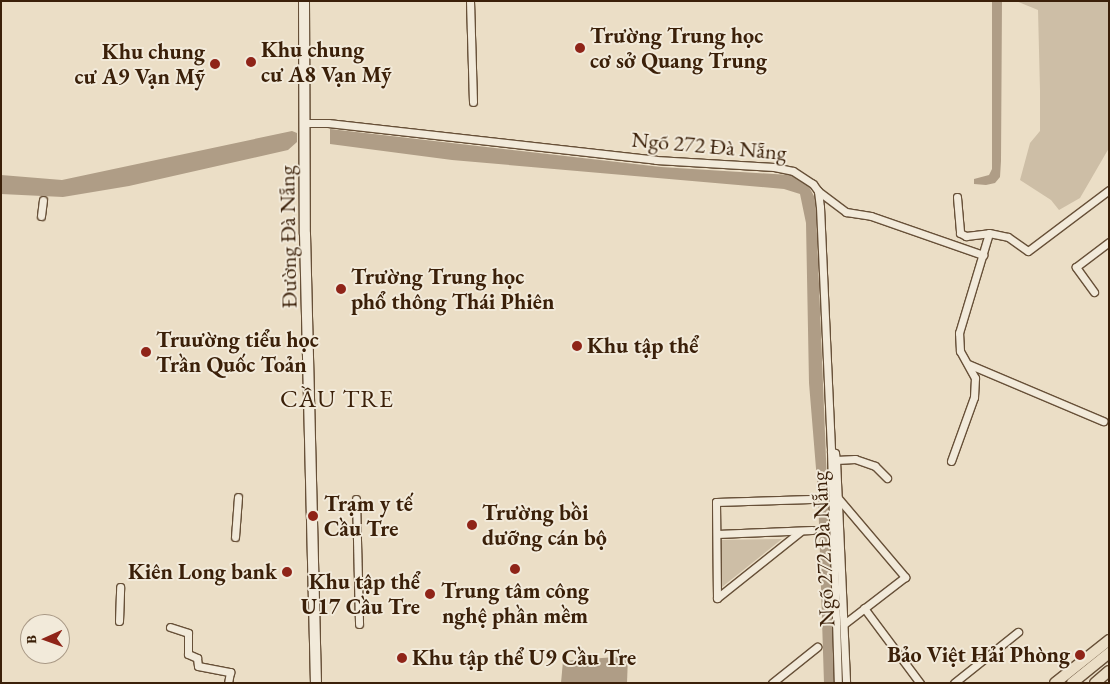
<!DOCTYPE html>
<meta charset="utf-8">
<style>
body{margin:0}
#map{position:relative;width:1110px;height:684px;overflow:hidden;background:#ebdec6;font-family:"EB Garamond",serif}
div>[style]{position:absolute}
.green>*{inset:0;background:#cdbea6}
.water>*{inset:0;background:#af9d86}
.roads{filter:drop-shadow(1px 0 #675038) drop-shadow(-1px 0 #675038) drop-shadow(0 1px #675038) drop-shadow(0 -1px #675038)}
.street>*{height:7px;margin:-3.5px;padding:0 3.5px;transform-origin:3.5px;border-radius:3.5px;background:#f2eada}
.secondary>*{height:10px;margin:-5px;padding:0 5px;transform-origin:5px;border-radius:5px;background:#f2eada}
.primary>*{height:10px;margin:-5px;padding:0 5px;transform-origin:5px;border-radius:5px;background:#ebdec6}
.dots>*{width:14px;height:14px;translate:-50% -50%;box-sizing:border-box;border:2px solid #f2eada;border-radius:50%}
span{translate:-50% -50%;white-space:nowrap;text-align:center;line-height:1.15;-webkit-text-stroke:4px #f2eada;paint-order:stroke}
.poi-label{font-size:22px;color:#3b2009;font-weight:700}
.left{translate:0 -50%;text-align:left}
.right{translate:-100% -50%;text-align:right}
.street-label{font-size:22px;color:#3b2009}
.quarter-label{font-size:25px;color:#3b2009;letter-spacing:1px}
.frame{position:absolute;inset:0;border:2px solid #3b2009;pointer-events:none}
.north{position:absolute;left:20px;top:614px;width:50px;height:50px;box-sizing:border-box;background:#f2eada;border:1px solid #a99986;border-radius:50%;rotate:268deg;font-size:14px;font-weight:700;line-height:20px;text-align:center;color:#3b2009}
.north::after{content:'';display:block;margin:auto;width:18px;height:22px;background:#8f2418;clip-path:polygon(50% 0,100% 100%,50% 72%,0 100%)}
</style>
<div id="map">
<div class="green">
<div style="clip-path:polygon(1016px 1px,1109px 1px,1109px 148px,1080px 198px,1059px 210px,1051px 200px,1020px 180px,1030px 143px,1040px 131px,1040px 91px,1038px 10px)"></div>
<div style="clip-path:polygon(782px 539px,722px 587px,722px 540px)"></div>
</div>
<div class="water">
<div style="clip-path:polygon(992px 1px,1002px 1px,1001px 161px,1000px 177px,995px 183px,986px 185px,974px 184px,974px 179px,989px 175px,992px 169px)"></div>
<div style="clip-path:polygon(330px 129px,661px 167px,790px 175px,807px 183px,815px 198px,816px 209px,835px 683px,824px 683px,818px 493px,809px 383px,806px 223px,800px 194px,784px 189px,452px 160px,330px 144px)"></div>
<div style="clip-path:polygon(292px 131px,297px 133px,297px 142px,288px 150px,129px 186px,63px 197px,1px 194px,1px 175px,62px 180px)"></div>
<div style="clip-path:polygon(628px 656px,627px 683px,561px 683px,563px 661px)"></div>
</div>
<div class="roads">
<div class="street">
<div style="left:470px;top:1px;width:101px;rotate:88.3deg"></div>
<div style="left:305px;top:123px;width:23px"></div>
<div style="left:328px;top:123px;width:330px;rotate:6.4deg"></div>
<div style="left:656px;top:160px;width:118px;rotate:3.4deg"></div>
<div style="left:774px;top:167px;width:19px;rotate:12deg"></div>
<div style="left:793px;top:171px;width:24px;rotate:33deg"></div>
<div style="left:813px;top:184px;width:9px;rotate:54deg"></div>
<div style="left:818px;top:191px;width:16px;rotate:83deg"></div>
<div style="left:820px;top:207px;width:244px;rotate:87.4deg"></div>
<div style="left:831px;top:451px;width:4px;rotate:27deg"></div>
<div style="left:835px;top:453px;width:7px;rotate:82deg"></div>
<div style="left:836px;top:460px;width:223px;rotate:87.4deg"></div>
<div style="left:818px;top:191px;width:35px;rotate:37deg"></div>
<div style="left:846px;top:212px;width:25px;rotate:9deg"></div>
<div style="left:871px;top:216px;width:119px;rotate:19.2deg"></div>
<div style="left:957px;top:197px;width:36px;rotate:85deg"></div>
<div style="left:960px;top:233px;width:7px;rotate:27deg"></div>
<div style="left:966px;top:236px;width:23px;rotate:-7deg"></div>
<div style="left:41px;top:216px;width:16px;rotate:-83deg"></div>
<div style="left:1094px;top:292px;width:31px;rotate:-126deg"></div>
<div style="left:1076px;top:267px;width:41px;rotate:-37.1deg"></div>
<div style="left:968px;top:364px;width:147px;rotate:22.9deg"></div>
<div style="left:831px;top:451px;width:232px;rotate:88.3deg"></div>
<div style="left:836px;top:460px;width:19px;rotate:-3deg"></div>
<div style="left:855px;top:459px;width:21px;rotate:19deg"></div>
<div style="left:875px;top:466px;width:17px;rotate:45deg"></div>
<div style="left:951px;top:461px;width:68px;rotate:-70.2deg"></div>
<div style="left:974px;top:397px;width:19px;rotate:-87deg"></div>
<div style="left:975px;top:378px;width:31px;rotate:-119deg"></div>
<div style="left:960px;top:351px;width:18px;rotate:-93deg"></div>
<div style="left:959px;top:333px;width:104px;rotate:-73.3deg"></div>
<div style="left:989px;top:233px;width:19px;rotate:12deg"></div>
<div style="left:1008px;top:237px;width:24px;rotate:35deg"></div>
<div style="left:1028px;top:251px;width:101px;rotate:-37deg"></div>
<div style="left:838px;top:498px;width:104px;rotate:49.7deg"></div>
<div style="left:905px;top:577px;width:77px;rotate:142.4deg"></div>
<div style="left:356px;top:499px;width:125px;rotate:88.6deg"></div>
<div style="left:717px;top:534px;width:95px;rotate:-2.4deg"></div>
<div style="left:235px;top:537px;width:40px;rotate:-85.7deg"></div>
<div style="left:717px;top:598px;width:96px;rotate:-90.6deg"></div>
<div style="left:716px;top:502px;width:95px;rotate:-1.8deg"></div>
<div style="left:717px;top:598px;width:107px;rotate:-38.6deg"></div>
<div style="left:864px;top:608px;width:94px;rotate:53.3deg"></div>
<div style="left:119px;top:621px;width:34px;rotate:-88deg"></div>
<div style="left:170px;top:627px;width:19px;rotate:18deg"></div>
<div style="left:188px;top:633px;width:21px;rotate:90deg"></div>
<div style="left:188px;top:654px;width:10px;rotate:24deg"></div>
<div style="left:197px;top:658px;width:8px;rotate:83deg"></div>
<div style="left:198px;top:666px;width:33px;rotate:11deg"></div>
<div style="left:230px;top:672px;width:11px;rotate:100deg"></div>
<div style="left:772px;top:683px;width:58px;rotate:-38.7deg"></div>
<div style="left:954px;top:683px;width:82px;rotate:-38.6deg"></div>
</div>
<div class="secondary">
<div style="left:304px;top:1px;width:233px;rotate:89.8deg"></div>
<div style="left:305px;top:234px;width:449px;rotate:88.6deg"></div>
</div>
<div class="primary">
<div style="left:1055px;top:683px;width:69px;rotate:-38.5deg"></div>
<div style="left:1072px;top:683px;width:48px;rotate:-39deg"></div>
<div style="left:1095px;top:683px;width:18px;rotate:-41deg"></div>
</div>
</div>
<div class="dots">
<div style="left:580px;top:48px;background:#8f2418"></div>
<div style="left:251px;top:62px;background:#8f2418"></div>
<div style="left:215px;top:64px;background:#8f2418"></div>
<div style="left:341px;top:289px;background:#8f2418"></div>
<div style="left:577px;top:346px;background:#8f2418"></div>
<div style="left:146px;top:352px;background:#8f2418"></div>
<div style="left:313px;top:516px;background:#8f2418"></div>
<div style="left:472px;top:525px;background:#8f2418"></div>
<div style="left:515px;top:569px;background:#8f2418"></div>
<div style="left:287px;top:572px;background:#8f2418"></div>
<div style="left:430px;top:594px;background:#8f2418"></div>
<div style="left:1080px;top:655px;background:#8f2418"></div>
<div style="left:402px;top:658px;background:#8f2418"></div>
</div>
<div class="poi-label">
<span class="left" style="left:590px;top:48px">Trường Trung học<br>cơ sở Quang Trung</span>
<span class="left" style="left:261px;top:62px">Khu chung<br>cư A8 Vạn Mỹ</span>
<span class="right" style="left:205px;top:64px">Khu chung<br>cư A9 Vạn Mỹ</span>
<span class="left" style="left:351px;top:289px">Trường Trung học<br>phổ thông Thái Phiên</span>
<span class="left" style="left:156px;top:352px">Truường tiểu học<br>Trần Quốc Toản</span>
<span class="left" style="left:587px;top:346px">Khu tập thể</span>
<span class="left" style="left:324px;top:516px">Trạm y tế<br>Cầu Tre</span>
<span class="left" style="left:482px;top:525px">Trường bồi<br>dưỡng cán bộ</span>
<span class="right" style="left:277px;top:572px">Kiên Long bank</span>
<span class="right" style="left:420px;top:594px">Khu tập thể<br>U17 Cầu Tre</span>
<span style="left:515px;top:603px">Trung tâm công<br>nghệ phần mềm</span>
<span class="right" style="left:1070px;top:655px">Bảo Việt Hải Phòng</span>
<span class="left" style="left:412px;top:658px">Khu tập thể U9 Cầu Tre</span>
</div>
<div class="street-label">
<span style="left:709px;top:146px;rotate:5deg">Ngõ 272 Đà Nẵng</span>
<span style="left:288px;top:237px;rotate:-91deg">Đường Đà Nẵng</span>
<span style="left:823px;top:549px;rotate:-93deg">Ngõ 272 Đà Nẵng</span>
</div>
<div class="quarter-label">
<span style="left:337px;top:398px">CẦU TRE</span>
</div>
<div class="frame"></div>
<div class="north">B</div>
</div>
